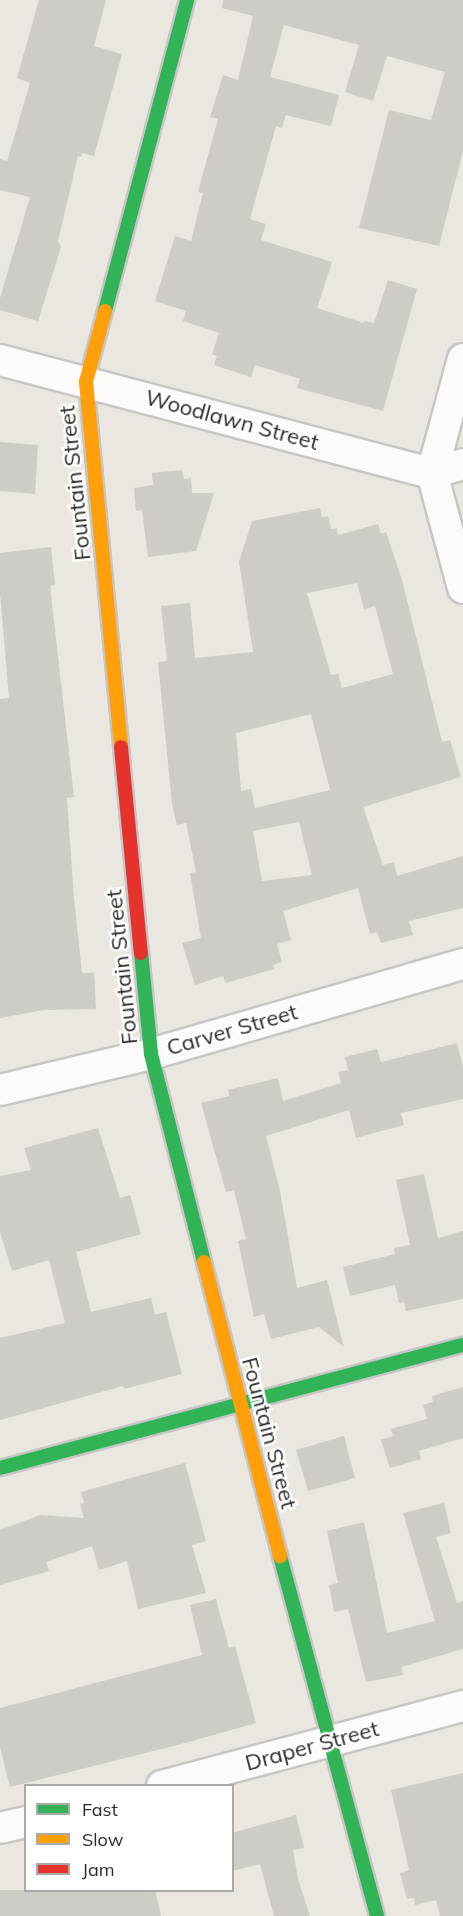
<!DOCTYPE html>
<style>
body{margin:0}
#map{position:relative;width:463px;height:1916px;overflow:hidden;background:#eae6e0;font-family:Mulish,sans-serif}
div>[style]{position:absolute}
.building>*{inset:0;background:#ceccc7}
.roads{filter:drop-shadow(2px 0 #c7c5c6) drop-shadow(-2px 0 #c7c5c6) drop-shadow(0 2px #c7c5c6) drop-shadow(0 -2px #c7c5c6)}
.street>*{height:30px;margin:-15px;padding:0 15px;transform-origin:15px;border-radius:15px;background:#fcfbfa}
.fast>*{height:14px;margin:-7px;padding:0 7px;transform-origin:7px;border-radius:7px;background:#30b455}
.slow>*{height:14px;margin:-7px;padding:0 7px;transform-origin:7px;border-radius:7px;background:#ff9f0a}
.jam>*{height:14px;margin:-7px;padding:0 7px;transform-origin:7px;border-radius:7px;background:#e5322d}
span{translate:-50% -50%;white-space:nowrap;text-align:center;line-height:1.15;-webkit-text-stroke:5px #fff;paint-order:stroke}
.street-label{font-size:22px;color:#2b2b2b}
.legend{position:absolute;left:24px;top:1784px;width:210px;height:108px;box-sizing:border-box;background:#fff;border:2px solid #aaa;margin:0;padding:8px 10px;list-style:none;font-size:18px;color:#2b2b2b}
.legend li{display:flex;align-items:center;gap:12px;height:30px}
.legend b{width:30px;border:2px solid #aaa}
</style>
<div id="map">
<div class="building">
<div style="clip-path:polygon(39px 0,106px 0,94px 46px,122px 54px,94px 156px,82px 153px,81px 157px,78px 156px,58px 241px,61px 247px,38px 321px,0 310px,0 298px,30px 197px,0 190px,0 159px,7px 161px,30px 83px,17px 78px)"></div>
<div style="clip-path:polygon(223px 0,463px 0,463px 151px,439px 246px,359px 228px,389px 110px,431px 120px,445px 72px,387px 56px,373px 101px,345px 92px,359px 45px,284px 25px,270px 77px,339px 95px,331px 126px,286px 115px,282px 128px,276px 126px,250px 219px,266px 224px,261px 240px,332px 262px,317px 308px,364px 323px,364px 321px,374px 323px,388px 280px,417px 289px,383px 411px,297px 388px,300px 379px,255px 365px,251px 377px,214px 365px,217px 356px,212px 354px,219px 333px,183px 321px,186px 311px,155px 301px,175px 236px,191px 241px,203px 193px,198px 192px,218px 119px,210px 117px,223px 75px,238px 80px,253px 16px,222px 8px)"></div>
<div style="clip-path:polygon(0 442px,38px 445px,35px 494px,0 491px)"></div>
<div style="clip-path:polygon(182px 470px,184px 479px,191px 478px,192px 493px,214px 493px,196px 551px,148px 557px,142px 510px,136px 511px,134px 488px,153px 485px,152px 473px)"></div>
<div style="clip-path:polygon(evenodd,320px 508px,322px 517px,328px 516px,331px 529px,337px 528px,338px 535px,378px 524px,381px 534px,386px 532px,402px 580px,442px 742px,450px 740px,461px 777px,363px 807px,383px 865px,394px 862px,397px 876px,463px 856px,463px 908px,409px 921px,413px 935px,381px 943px,377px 932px,370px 934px,358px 888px,283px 911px,291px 940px,277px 944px,282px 962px,273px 965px,274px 969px,226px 983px,223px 976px,195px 985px,182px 943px,201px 938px,190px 873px,196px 872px,186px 823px,177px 825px,172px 804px,158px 662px,167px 661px,161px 606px,190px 603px,195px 658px,253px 652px,239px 562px,252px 521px,320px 508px,357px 583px,364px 609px,375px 606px,393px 674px,342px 688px,338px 674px,331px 675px,307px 593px,357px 583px,320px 508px,311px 714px,330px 790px,255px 808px,251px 789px,241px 791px,236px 733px,311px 714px,320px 508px,299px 822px,312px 875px,262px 881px,253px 831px,299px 822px)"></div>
<div style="clip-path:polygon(51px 547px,55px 585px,50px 586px,74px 797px,67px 798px,74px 898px,82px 973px,94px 973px,96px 1009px,44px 1010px,0 1018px,0 699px,9px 698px,0 593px,0 553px)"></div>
<div style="clip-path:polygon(457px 1043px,463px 1067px,463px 1099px,401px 1113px,404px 1125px,356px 1138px,349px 1110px,266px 1136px,280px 1191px,297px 1288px,327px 1280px,344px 1347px,319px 1327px,271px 1339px,264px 1314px,254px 1317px,238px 1241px,246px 1239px,234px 1190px,226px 1192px,201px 1103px,229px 1096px,228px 1090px,278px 1078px,283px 1101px,341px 1083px,338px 1072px,348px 1070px,345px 1057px,377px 1049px,381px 1062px)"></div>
<div style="clip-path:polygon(98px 1128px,120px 1198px,130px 1195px,141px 1234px,76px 1252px,91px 1312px,151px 1298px,155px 1315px,166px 1312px,182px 1374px,124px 1389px,123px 1386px,0 1420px,0 1338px,65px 1323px,49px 1260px,12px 1271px,0 1232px,0 1176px,31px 1170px,24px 1148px)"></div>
<div style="clip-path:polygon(424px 1174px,438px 1238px,463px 1231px,463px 1299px,406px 1311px,404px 1302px,399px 1303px,395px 1285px,350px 1296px,343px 1267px,395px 1254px,394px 1248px,410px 1245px,396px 1180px)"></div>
<div style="clip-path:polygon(463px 1387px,463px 1438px,419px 1451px,421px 1459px,390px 1468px,381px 1440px,393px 1436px,391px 1429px,427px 1419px,423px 1405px,433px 1402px,432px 1396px)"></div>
<div style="clip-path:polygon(344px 1436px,355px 1478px,308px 1491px,296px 1450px)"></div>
<div style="clip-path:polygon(185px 1463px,206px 1541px,192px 1545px,206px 1593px,138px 1609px,127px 1561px,99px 1570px,92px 1546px,46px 1562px,49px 1571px,0 1585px,0 1530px,40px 1515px,84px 1518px,80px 1504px,84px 1503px,81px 1492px)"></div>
<div style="clip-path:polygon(444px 1503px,451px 1533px,436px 1537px,457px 1603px,463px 1601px,463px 1649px,401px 1667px,403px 1675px,366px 1682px,348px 1609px,334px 1612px,329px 1585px,338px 1583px,327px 1531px,364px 1522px,387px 1633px,435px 1621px,403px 1513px)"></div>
<div style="clip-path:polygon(216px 1599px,229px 1648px,235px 1646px,256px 1723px,185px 1743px,10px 1787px,0 1747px,0 1708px,202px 1655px,190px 1605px)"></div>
<div style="clip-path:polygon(463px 1773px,463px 1916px,440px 1916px,436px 1900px,415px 1905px,414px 1898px,407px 1899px,400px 1873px,409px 1870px,391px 1790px)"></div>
<div style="clip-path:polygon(296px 1815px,304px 1848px,293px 1850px,298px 1879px,310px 1916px,274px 1916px,260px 1864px,232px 1871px,232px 1833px)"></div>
<div style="clip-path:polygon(0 1890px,155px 1890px,161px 1916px,0 1916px)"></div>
</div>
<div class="roads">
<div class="street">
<div style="left:463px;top:359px;width:118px;rotate:105.2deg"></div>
<div style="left:432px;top:473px;width:119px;rotate:74.9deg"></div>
<div style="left:0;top:360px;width:447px;rotate:14.7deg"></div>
<div style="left:432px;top:473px;width:32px;rotate:-16deg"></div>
<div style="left:0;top:1090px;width:155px;rotate:-13.4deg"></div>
<div style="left:151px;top:1054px;width:325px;rotate:-16.1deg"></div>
<div style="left:162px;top:1786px;width:311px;rotate:-14.9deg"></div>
<div style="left:0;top:1828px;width:27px;rotate:-13deg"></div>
</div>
<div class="fast">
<div style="left:105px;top:311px;width:322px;rotate:-75.2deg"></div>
<div style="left:141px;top:953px;width:101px;rotate:84.3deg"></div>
<div style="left:151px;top:1054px;width:215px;rotate:75.7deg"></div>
<div style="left:0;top:1468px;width:479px;rotate:-14.9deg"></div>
<div style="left:280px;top:1556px;width:373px;rotate:74.9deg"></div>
</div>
<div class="slow">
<div style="left:105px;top:311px;width:73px;rotate:105deg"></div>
<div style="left:86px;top:382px;width:367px;rotate:84.5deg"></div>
<div style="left:204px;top:1262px;width:304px;rotate:75.5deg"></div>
</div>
<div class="jam">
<div style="left:121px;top:747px;width:207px;rotate:84.5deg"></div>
</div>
</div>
<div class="street-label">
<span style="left:232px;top:420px;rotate:15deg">Woodlawn Street</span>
<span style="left:75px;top:483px;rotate:-96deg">Fountain Street</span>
<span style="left:122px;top:967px;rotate:-96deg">Fountain Street</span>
<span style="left:232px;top:1030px;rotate:-16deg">Carver Street</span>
<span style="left:269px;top:1433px;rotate:75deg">Fountain Street</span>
<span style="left:312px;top:1746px;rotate:-15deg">Draper Street</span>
</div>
<ul class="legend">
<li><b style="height:8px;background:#30b455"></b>Fast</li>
<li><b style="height:8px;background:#ff9f0a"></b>Slow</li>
<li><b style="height:8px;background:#e5322d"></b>Jam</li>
</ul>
</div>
